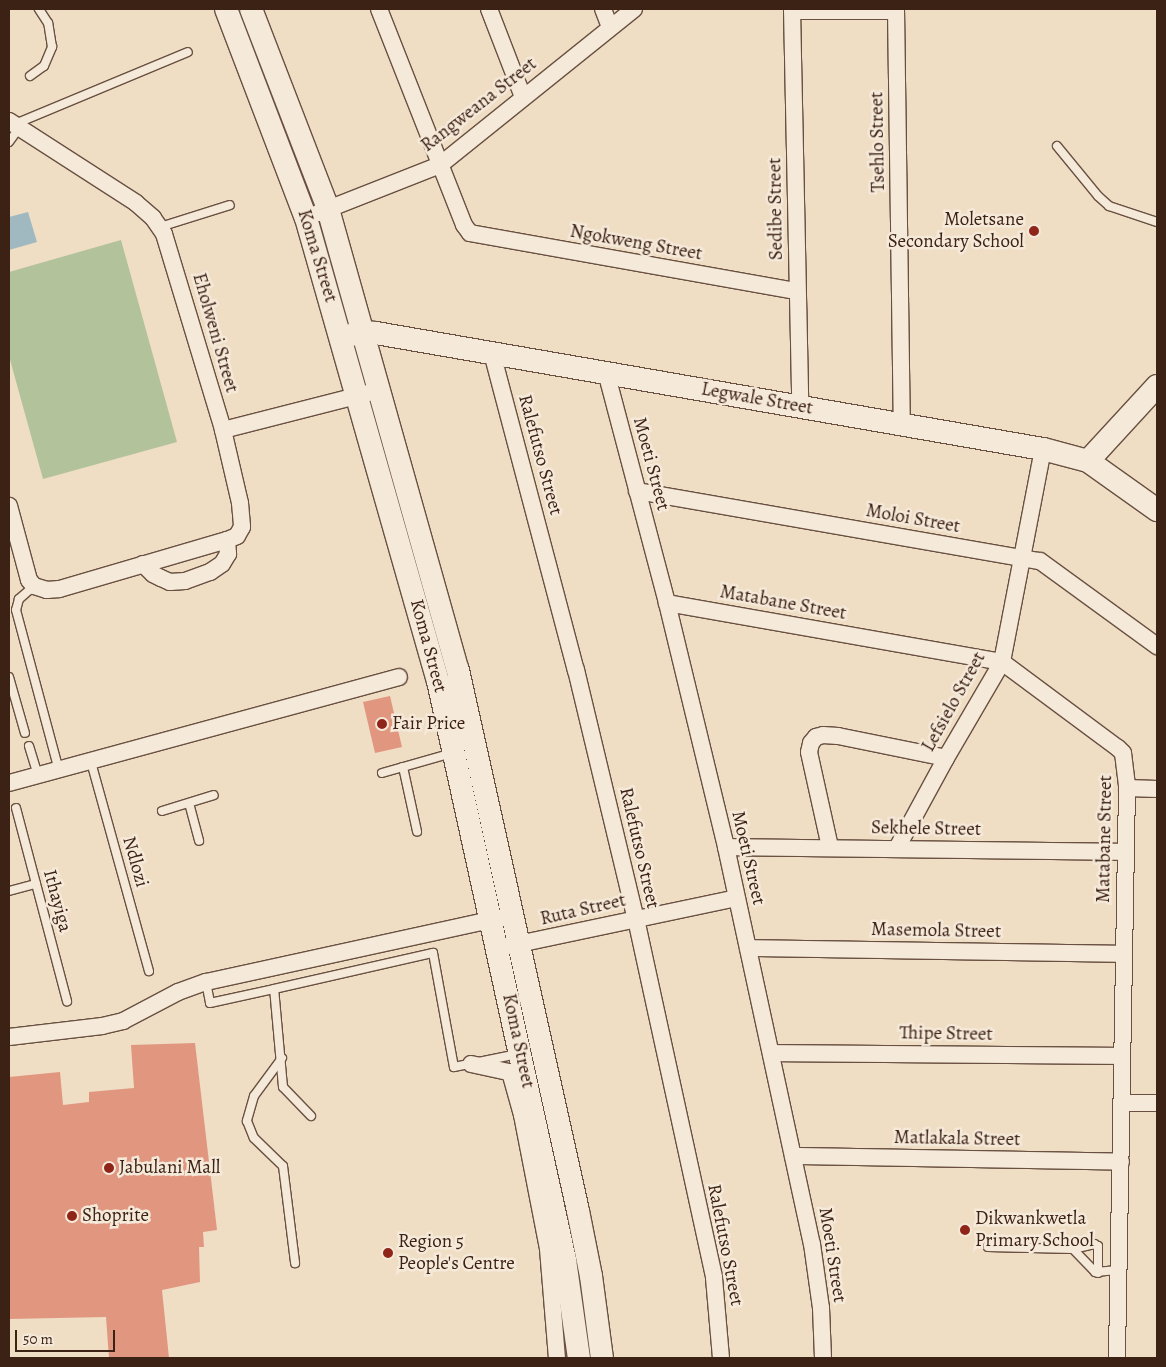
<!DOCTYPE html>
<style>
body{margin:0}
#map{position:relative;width:1166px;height:1367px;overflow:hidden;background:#efddc4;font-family:Alegreya,serif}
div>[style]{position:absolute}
.green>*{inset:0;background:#b2c29a}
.water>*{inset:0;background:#a0b8c0}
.building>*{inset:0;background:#e19680}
.roads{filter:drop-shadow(1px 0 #695041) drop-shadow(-1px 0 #695041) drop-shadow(0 1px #695041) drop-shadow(0 -1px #695041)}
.lane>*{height:8px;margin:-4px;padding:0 4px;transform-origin:4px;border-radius:4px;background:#f5e9d9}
.street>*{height:16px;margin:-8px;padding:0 8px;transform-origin:8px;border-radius:8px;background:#f5e9d9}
.secondary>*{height:22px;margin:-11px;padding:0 11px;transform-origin:11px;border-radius:11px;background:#f5e9d9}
.dots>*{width:14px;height:14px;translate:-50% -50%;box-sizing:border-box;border:2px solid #f5e9d9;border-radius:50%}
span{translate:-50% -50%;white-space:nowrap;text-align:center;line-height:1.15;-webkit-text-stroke:5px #f5e9d9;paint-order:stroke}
.street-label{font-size:19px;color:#3c2115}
.poi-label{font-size:19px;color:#3c2115}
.right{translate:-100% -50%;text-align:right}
.left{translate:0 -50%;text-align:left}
.frame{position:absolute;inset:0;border:10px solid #3c2115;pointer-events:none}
.scale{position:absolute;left:15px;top:1330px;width:100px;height:22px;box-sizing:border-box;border:2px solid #3c2115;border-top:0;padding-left:6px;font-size:15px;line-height:18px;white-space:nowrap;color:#3c2115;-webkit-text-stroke:4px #f5e9d9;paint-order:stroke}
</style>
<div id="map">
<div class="green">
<div style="clip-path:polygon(121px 240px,177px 442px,43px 479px,9px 356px,9px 272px)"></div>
</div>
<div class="water">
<div style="clip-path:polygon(28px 212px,37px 242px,9px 250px,9px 217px)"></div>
</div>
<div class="building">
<div style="clip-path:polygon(390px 696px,402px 747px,375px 753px,363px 702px)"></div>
<div style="clip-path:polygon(195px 1043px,217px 1230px,203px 1232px,204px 1247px,199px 1247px,200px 1282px,162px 1290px,169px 1358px,109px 1358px,106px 1317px,9px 1319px,9px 1077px,60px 1072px,63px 1105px,89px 1102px,89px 1092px,134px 1088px,131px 1045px)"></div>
</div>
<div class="roads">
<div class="lane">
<div style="left:30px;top:76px;width:17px;rotate:-36deg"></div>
<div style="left:44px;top:66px;width:21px;rotate:-67deg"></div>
<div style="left:52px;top:47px;width:24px;rotate:-99deg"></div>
<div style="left:48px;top:23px;width:17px;rotate:-123deg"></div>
<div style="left:15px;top:124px;width:187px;rotate:-22.6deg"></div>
<div style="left:9px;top:142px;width:17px;rotate:-54deg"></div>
<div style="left:1057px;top:146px;width:65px;rotate:50.6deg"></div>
<div style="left:1098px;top:196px;width:15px;rotate:42deg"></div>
<div style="left:1109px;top:206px;width:51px;rotate:18.4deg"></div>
<div style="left:160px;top:227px;width:73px;rotate:-17.4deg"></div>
<div style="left:34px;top:586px;width:20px;rotate:139deg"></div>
<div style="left:19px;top:599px;width:11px;rotate:105deg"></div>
<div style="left:16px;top:610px;width:166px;rotate:75deg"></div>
<div style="left:9px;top:677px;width:58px;rotate:74.1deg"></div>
<div style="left:29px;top:746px;width:31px;rotate:73deg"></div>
<div style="left:91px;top:762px;width:217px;rotate:74.5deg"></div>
<div style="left:403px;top:767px;width:66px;rotate:77.7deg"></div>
<div style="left:382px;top:773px;width:73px;rotate:-15.9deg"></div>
<div style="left:189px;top:803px;width:39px;rotate:75deg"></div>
<div style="left:16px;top:808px;width:200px;rotate:75.2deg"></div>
<div style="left:162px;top:811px;width:54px;rotate:-17.1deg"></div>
<div style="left:9px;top:891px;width:28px;rotate:-15deg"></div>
<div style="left:206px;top:982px;width:21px;rotate:79deg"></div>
<div style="left:210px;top:1003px;width:66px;rotate:-12.3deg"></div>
<div style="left:282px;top:1058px;width:47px;rotate:126.4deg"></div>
<div style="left:254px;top:1096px;width:26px;rotate:106deg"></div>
<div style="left:247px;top:1121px;width:18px;rotate:68deg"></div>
<div style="left:254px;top:1138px;width:40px;rotate:44deg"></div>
<div style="left:283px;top:1166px;width:98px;rotate:82.9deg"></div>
<div style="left:311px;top:1116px;width:40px;rotate:-134deg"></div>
<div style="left:283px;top:1087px;width:98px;rotate:-95.2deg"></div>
<div style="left:274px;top:989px;width:163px;rotate:-12.8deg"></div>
<div style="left:433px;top:953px;width:116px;rotate:79.6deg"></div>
<div style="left:454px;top:1067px;width:65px;rotate:-11.5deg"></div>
<div style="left:988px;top:1247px;width:85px;rotate:1.3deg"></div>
<div style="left:1073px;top:1249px;width:32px;rotate:46deg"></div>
<div style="left:1095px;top:1272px;width:23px;rotate:-5deg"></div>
<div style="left:1073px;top:1249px;width:22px;rotate:-13deg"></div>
<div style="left:1094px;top:1244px;width:4px;rotate:27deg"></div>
<div style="left:1098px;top:1246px;width:27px;rotate:90deg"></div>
</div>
<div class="street">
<div style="left:379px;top:9px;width:232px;rotate:68.5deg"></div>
<div style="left:464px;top:225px;width:10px;rotate:53deg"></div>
<div style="left:470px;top:233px;width:332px;rotate:10.1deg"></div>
<div style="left:489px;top:9px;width:94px;rotate:68.9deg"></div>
<div style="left:603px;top:9px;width:19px;rotate:69deg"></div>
<div style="left:792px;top:9px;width:398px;rotate:88.8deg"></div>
<div style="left:896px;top:9px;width:416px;rotate:89.2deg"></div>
<div style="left:792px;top:11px;width:103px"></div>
<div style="left:9px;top:121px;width:151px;rotate:32.8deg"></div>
<div style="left:136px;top:203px;width:23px;rotate:41deg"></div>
<div style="left:153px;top:218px;width:19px;rotate:55deg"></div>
<div style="left:164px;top:234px;width:205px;rotate:73.2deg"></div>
<div style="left:223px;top:430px;width:75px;rotate:76.9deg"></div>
<div style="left:240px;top:503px;width:24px;rotate:85deg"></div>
<div style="left:242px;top:527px;width:10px;rotate:119deg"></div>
<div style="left:237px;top:536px;width:11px;rotate:158deg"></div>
<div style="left:227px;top:540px;width:175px;rotate:163.7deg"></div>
<div style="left:59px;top:589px;width:12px;rotate:175deg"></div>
<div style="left:47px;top:590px;width:14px;rotate:-163deg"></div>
<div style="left:34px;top:586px;width:8px;rotate:-130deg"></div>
<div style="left:29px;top:580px;width:77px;rotate:-105.1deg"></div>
<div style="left:318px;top:213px;width:131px;rotate:-21.5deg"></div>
<div style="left:440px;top:165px;width:249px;rotate:-38.8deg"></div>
<div style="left:492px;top:353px;width:328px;rotate:75.2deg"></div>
<div style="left:576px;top:670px;width:256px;rotate:76.5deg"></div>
<div style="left:636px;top:919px;width:367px;rotate:77.7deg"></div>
<div style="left:714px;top:1278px;width:80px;rotate:85deg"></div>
<div style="left:606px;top:372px;width:239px;rotate:75.2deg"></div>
<div style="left:667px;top:603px;width:251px;rotate:76.4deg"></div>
<div style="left:726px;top:847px;width:406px;rotate:77.8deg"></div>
<div style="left:812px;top:1244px;width:65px;rotate:82deg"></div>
<div style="left:821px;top:1308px;width:50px;rotate:87.7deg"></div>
<div style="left:223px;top:430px;width:162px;rotate:-14.3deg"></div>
<div style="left:637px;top:491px;width:409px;rotate:9.9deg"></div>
<div style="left:1040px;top:561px;width:145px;rotate:36deg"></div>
<div style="left:143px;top:564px;width:14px;rotate:45deg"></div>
<div style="left:153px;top:574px;width:9px;rotate:27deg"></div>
<div style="left:161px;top:578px;width:10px;rotate:24deg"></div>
<div style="left:170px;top:582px;width:15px;rotate:-4deg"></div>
<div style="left:185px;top:581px;width:27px;rotate:-20deg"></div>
<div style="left:210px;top:572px;width:14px;rotate:-34deg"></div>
<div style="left:222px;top:564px;width:12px;rotate:-59deg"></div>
<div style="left:228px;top:554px;width:14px;rotate:-94deg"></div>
<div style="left:667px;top:603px;width:340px;rotate:10deg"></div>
<div style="left:1002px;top:662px;width:144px;rotate:36.6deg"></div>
<div style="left:1118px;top:748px;width:7px;rotate:45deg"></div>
<div style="left:1123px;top:753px;width:35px;rotate:83deg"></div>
<div style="left:1127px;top:788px;width:570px;rotate:91.01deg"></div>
<div style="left:9px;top:783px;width:404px;rotate:-15.2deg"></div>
<div style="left:1127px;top:788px;width:30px;rotate:2deg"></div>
<div style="left:726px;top:847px;width:400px;rotate:0.7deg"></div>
<div style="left:830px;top:847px;width:97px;rotate:-102.5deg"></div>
<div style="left:809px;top:752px;width:9px;rotate:-77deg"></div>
<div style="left:811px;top:743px;width:8px;rotate:-50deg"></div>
<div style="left:816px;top:737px;width:7px;rotate:-16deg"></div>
<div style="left:823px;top:735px;width:15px;rotate:4deg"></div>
<div style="left:838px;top:736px;width:110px;rotate:11.5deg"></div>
<div style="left:897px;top:848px;width:102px;rotate:-61.4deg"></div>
<div style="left:946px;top:758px;width:111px;rotate:-59.7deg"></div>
<div style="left:1002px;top:662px;width:217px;rotate:-79.1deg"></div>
<div style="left:509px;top:946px;width:232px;rotate:-11.9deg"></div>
<div style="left:748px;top:948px;width:376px;rotate:0.9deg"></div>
<div style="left:9px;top:1037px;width:94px;rotate:-6.7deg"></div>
<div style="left:102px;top:1026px;width:22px;rotate:-13deg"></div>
<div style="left:123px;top:1021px;width:62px;rotate:-27.8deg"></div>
<div style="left:178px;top:992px;width:30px;rotate:-20deg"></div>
<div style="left:206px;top:982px;width:300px;rotate:-12.3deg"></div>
<div style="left:771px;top:1053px;width:350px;rotate:0.5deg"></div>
<div style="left:471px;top:1064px;width:40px;rotate:12deg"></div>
<div style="left:510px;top:1072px;width:45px;rotate:74.4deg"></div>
<div style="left:522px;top:1115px;width:136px;rotate:79deg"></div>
<div style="left:548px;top:1249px;width:109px;rotate:85.3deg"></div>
<div style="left:1122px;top:1103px;width:35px"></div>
<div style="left:793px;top:1156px;width:328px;rotate:1deg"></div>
</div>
<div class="secondary">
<div style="left:226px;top:9px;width:224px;rotate:69.1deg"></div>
<div style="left:306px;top:218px;width:481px;rotate:74.1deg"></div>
<div style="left:438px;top:681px;width:593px;rotate:77.63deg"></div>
<div style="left:565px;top:1260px;width:99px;rotate:81.9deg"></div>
<div style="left:251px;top:9px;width:214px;rotate:68.9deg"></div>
<div style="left:328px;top:209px;width:479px;rotate:74.3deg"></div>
<div style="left:458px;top:670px;width:554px;rotate:77.49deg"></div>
<div style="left:578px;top:1211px;width:66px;rotate:78.7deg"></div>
<div style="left:591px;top:1276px;width:83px;rotate:82.4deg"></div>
<div style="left:351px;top:335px;width:12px;rotate:-14deg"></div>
<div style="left:363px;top:332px;width:13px;rotate:4deg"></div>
<div style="left:376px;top:333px;width:677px;rotate:9.87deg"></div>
<div style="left:1043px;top:449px;width:47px;rotate:14.9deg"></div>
<div style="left:1088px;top:461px;width:85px;rotate:35.4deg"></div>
<div style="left:1088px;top:461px;width:102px;rotate:-47.4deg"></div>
</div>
</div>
<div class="dots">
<div style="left:1034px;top:231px;background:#8f2418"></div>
<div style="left:382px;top:724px;background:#8f2418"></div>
<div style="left:109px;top:1168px;background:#8f2418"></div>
<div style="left:72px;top:1216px;background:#8f2418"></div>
<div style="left:965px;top:1230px;background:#8f2418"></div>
<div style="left:388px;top:1253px;background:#8f2418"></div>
</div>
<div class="street-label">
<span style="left:479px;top:105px;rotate:-38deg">Rangweana Street</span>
<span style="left:878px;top:142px;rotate:-91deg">Tsehlo Street</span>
<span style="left:776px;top:209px;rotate:-91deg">Sedibe Street</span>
<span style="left:636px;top:243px;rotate:10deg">Ngokweng Street</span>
<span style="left:317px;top:256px;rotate:73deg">Koma Street</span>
<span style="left:215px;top:333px;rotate:74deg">Eholweni Street</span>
<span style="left:757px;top:399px;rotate:10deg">Legwale Street</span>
<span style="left:540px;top:455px;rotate:75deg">Ralefutso Street</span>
<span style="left:651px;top:464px;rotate:75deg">Moeti Street</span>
<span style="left:913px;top:519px;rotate:10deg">Moloi Street</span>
<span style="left:783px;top:603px;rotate:10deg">Matabane Street</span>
<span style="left:428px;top:646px;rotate:75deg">Koma Street</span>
<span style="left:954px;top:702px;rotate:-61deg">Lefsielo Street</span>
<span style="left:926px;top:829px;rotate:1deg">Sekhele Street</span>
<span style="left:1105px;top:839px;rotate:-89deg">Matabane Street</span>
<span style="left:639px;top:848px;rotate:77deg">Ralefutso Street</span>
<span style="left:748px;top:858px;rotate:77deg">Moeti Street</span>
<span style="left:135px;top:862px;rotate:74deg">Ndlozi</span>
<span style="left:57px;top:901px;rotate:75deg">Ithayiga</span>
<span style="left:583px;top:910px;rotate:-13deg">Ruta Street</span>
<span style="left:936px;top:931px;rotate:1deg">Masemola Street</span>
<span style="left:946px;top:1034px;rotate:1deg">Thipe Street</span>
<span style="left:518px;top:1041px;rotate:78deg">Koma Street</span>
<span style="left:957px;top:1139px;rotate:1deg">Matlakala Street</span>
<span style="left:725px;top:1245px;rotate:79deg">Ralefutso Street</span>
<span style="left:832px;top:1255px;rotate:81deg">Moeti Street</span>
</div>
<div class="poi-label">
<span class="right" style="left:1024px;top:231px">Moletsane<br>Secondary School</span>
<span class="left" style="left:392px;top:724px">Fair Price</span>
<span class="left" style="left:119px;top:1168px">Jabulani Mall</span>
<span class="left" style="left:82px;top:1216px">Shoprite</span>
<span class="left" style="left:975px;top:1230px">Dikwankwetla<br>Primary School</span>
<span class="left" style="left:398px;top:1253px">Region 5<br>People's Centre</span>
</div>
<div class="frame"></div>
<div class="scale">50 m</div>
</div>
